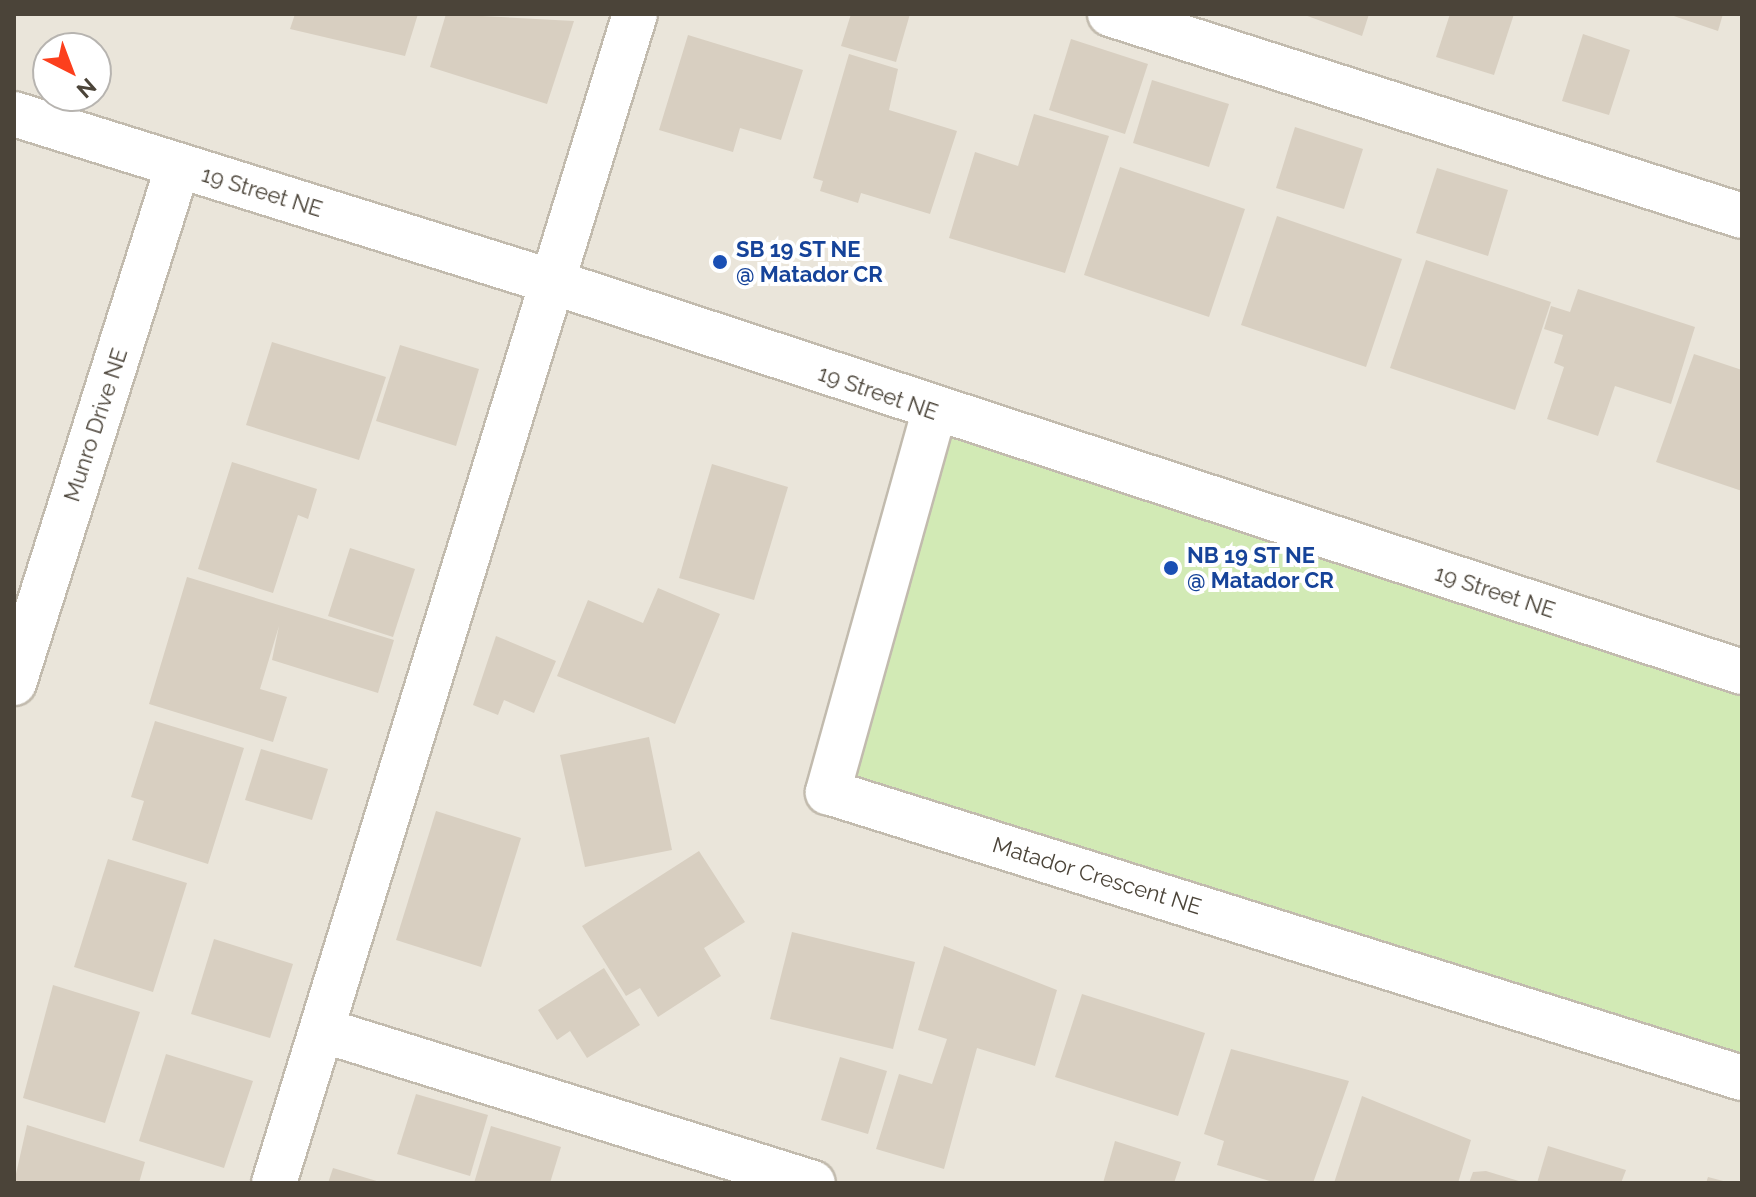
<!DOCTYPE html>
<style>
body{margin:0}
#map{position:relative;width:1756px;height:1197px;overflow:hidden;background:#f6f3ec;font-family:Raleway,sans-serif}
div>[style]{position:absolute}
.residential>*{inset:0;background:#eae5da}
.green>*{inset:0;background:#d2eab5}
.building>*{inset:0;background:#d8cfc1}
.roads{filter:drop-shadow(2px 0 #c2bbae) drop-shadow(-2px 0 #c2bbae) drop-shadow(0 2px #c2bbae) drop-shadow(0 -2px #c2bbae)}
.minor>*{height:44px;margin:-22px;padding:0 22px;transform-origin:22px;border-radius:22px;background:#fff}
.dots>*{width:22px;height:22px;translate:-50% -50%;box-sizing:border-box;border:4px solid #fff;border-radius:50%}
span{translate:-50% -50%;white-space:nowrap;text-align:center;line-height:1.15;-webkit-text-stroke:8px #fff;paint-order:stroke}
.street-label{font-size:22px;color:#4b4439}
.transit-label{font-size:22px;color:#164399;font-weight:700}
.left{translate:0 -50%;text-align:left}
.frame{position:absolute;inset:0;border:16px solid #4b4439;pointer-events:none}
.north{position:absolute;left:32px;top:32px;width:80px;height:80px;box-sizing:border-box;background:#fff;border:2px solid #b7b4b0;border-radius:50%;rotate:138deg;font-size:22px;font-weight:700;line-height:32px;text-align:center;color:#4b4439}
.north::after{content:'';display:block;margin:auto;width:28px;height:36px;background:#fc3f1d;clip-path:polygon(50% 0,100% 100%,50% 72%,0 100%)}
</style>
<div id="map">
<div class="residential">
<div style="clip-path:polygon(evenodd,14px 14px,1742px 14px,1742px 1183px,14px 1183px,14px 14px,48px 48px,96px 48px,96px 96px,48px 96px,48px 48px)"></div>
</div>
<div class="green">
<div style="clip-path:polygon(934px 412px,1742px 672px,1742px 1078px,828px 792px)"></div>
</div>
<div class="building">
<div style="clip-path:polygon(295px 14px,418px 14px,405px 56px,290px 29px)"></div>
<div style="clip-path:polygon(446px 14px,574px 21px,547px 104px,430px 67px)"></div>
<div style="clip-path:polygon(851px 14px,910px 14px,896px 62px,841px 46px)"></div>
<div style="clip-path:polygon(1302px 14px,1369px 14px,1362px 36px)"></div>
<div style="clip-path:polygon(1450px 14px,1514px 14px,1494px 75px,1436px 57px)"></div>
<div style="clip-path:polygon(1668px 14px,1723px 14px,1718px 31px)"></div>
<div style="clip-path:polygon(1583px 34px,1630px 50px,1609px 115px,1562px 101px)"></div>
<div style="clip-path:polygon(688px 35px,803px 70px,781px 140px,740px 128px,733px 152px,659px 130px)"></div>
<div style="clip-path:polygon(1071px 39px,1148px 64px,1125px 134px,1049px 110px)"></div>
<div style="clip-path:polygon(849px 54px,898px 69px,889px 110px,957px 131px,930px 214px,861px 193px,858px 203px,820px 191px,823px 181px,813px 178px)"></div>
<div style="clip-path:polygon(1152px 80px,1229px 104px,1209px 167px,1133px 143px)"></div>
<div style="clip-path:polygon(1034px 114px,1109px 136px,1065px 273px,949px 238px,975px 152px,1018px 166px)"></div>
<div style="clip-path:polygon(1295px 127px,1363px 149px,1344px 209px,1276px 188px)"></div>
<div style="clip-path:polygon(1120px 167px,1245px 209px,1209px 317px,1084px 275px)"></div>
<div style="clip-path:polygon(1437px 168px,1508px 190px,1488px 256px,1416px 233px)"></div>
<div style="clip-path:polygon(1277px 216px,1402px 259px,1366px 367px,1241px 325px)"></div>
<div style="clip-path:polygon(1426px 260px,1551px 302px,1515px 410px,1390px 368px)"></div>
<div style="clip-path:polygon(1578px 289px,1695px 327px,1671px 404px,1615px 386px,1598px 436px,1547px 419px,1564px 367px,1554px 363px,1563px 335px,1544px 329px,1551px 306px,1570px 312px)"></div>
<div style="clip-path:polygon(272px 342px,386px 377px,359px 460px,246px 425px)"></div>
<div style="clip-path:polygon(400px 345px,479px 369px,456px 446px,376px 421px)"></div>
<div style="clip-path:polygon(1694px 354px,1742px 370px,1742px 491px,1656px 462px)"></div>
<div style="clip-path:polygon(232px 462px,317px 489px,308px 519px,298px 515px,273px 593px,198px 569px)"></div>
<div style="clip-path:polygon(712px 464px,788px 487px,754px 600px,679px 578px)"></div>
<div style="clip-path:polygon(350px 548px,415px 569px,393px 637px,328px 616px)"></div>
<div style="clip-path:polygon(187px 577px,394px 640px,378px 693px,272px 660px,279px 626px,260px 689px,287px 697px,273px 742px,149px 704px)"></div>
<div style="clip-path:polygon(658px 588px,720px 614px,675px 724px,557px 676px,588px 600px,643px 623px)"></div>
<div style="clip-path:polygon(496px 636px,556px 661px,534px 713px,504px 700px,498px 715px,473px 705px)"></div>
<div style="clip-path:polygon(155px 721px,244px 748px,208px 864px,132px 840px,144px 801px,131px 797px)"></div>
<div style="clip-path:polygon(649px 737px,672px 850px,585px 867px,560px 755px)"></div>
<div style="clip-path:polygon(261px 749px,328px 769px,312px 820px,245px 800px)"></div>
<div style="clip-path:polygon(436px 811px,521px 838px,481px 967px,396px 940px)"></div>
<div style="clip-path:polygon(699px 851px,745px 922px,704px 948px,721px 976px,658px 1017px,640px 988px,626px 996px,582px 926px)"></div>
<div style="clip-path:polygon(108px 859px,187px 883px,153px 992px,74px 967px)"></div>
<div style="clip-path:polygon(792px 932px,915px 962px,893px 1049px,770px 1019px)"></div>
<div style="clip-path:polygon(214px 939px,293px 964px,270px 1038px,191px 1014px)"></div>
<div style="clip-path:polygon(944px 946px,1057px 990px,1035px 1066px,977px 1048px,944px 1169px,876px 1149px,899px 1074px,932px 1084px,947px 1039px,918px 1030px)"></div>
<div style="clip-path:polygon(604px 968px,640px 1025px,587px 1058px,570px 1031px,557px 1040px,538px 1010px)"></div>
<div style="clip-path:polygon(53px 985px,140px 1012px,105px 1123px,23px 1098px)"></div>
<div style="clip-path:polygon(1082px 994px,1205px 1033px,1178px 1116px,1055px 1077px)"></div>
<div style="clip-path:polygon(1231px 1049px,1349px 1081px,1313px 1183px,1276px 1183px,1217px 1165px,1224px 1141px,1204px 1134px)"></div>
<div style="clip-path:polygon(166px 1054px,253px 1081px,224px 1168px,139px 1141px)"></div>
<div style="clip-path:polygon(840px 1057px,887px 1071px,868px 1134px,821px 1120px)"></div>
<div style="clip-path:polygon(416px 1094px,488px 1115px,470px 1176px,397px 1154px)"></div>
<div style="clip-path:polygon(1362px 1096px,1471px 1140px,1458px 1183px,1334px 1183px)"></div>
<div style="clip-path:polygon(27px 1125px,145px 1162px,139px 1183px,14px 1183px)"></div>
<div style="clip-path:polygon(491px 1126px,561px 1147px,550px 1183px,474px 1183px)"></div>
<div style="clip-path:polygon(1115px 1141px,1181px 1162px,1174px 1183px,1103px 1183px)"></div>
<div style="clip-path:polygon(1548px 1146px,1626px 1170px,1621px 1183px,1537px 1183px)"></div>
<div style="clip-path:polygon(333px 1168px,380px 1182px,380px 1183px,328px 1183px)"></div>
<div style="clip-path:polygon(1486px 1171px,1522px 1182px,1522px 1183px,1469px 1183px,1473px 1172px)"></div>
<div style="clip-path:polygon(1708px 1177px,1727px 1182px,1727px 1183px,1706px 1183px)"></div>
</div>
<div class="roads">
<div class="minor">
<div style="left:1110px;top:14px;width:663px;rotate:17.72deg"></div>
<div style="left:14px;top:114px;width:568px;rotate:17.32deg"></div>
<div style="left:556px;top:283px;width:1248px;rotate:18.16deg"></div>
<div style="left:934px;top:412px;width:395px;rotate:105.6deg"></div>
<div style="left:828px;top:792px;width:958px;rotate:17.38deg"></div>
<div style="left:14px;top:683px;width:542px;rotate:-72.4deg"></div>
<div style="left:322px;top:1030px;width:514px;rotate:17.31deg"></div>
<div style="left:274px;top:1183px;width:1223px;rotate:-72.84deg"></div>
</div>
</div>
<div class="dots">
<div style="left:720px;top:262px;background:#1a4fb4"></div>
<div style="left:1171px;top:568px;background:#1a4fb4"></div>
</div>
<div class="street-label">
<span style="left:262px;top:192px;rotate:17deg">19 Street NE</span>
<span style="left:878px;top:393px;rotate:19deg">19 Street NE</span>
<span style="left:96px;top:425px;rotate:-72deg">Munro Drive NE</span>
<span style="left:1495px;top:592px;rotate:18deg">19 Street NE</span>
<span style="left:1097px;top:876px;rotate:17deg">Matador Crescent NE</span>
</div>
<div class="transit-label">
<span class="left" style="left:736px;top:262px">SB 19 ST NE<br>@ Matador CR</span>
<span class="left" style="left:1187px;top:568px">NB 19 ST NE<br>@ Matador CR</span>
</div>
<div class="frame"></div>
<div class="north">N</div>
</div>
